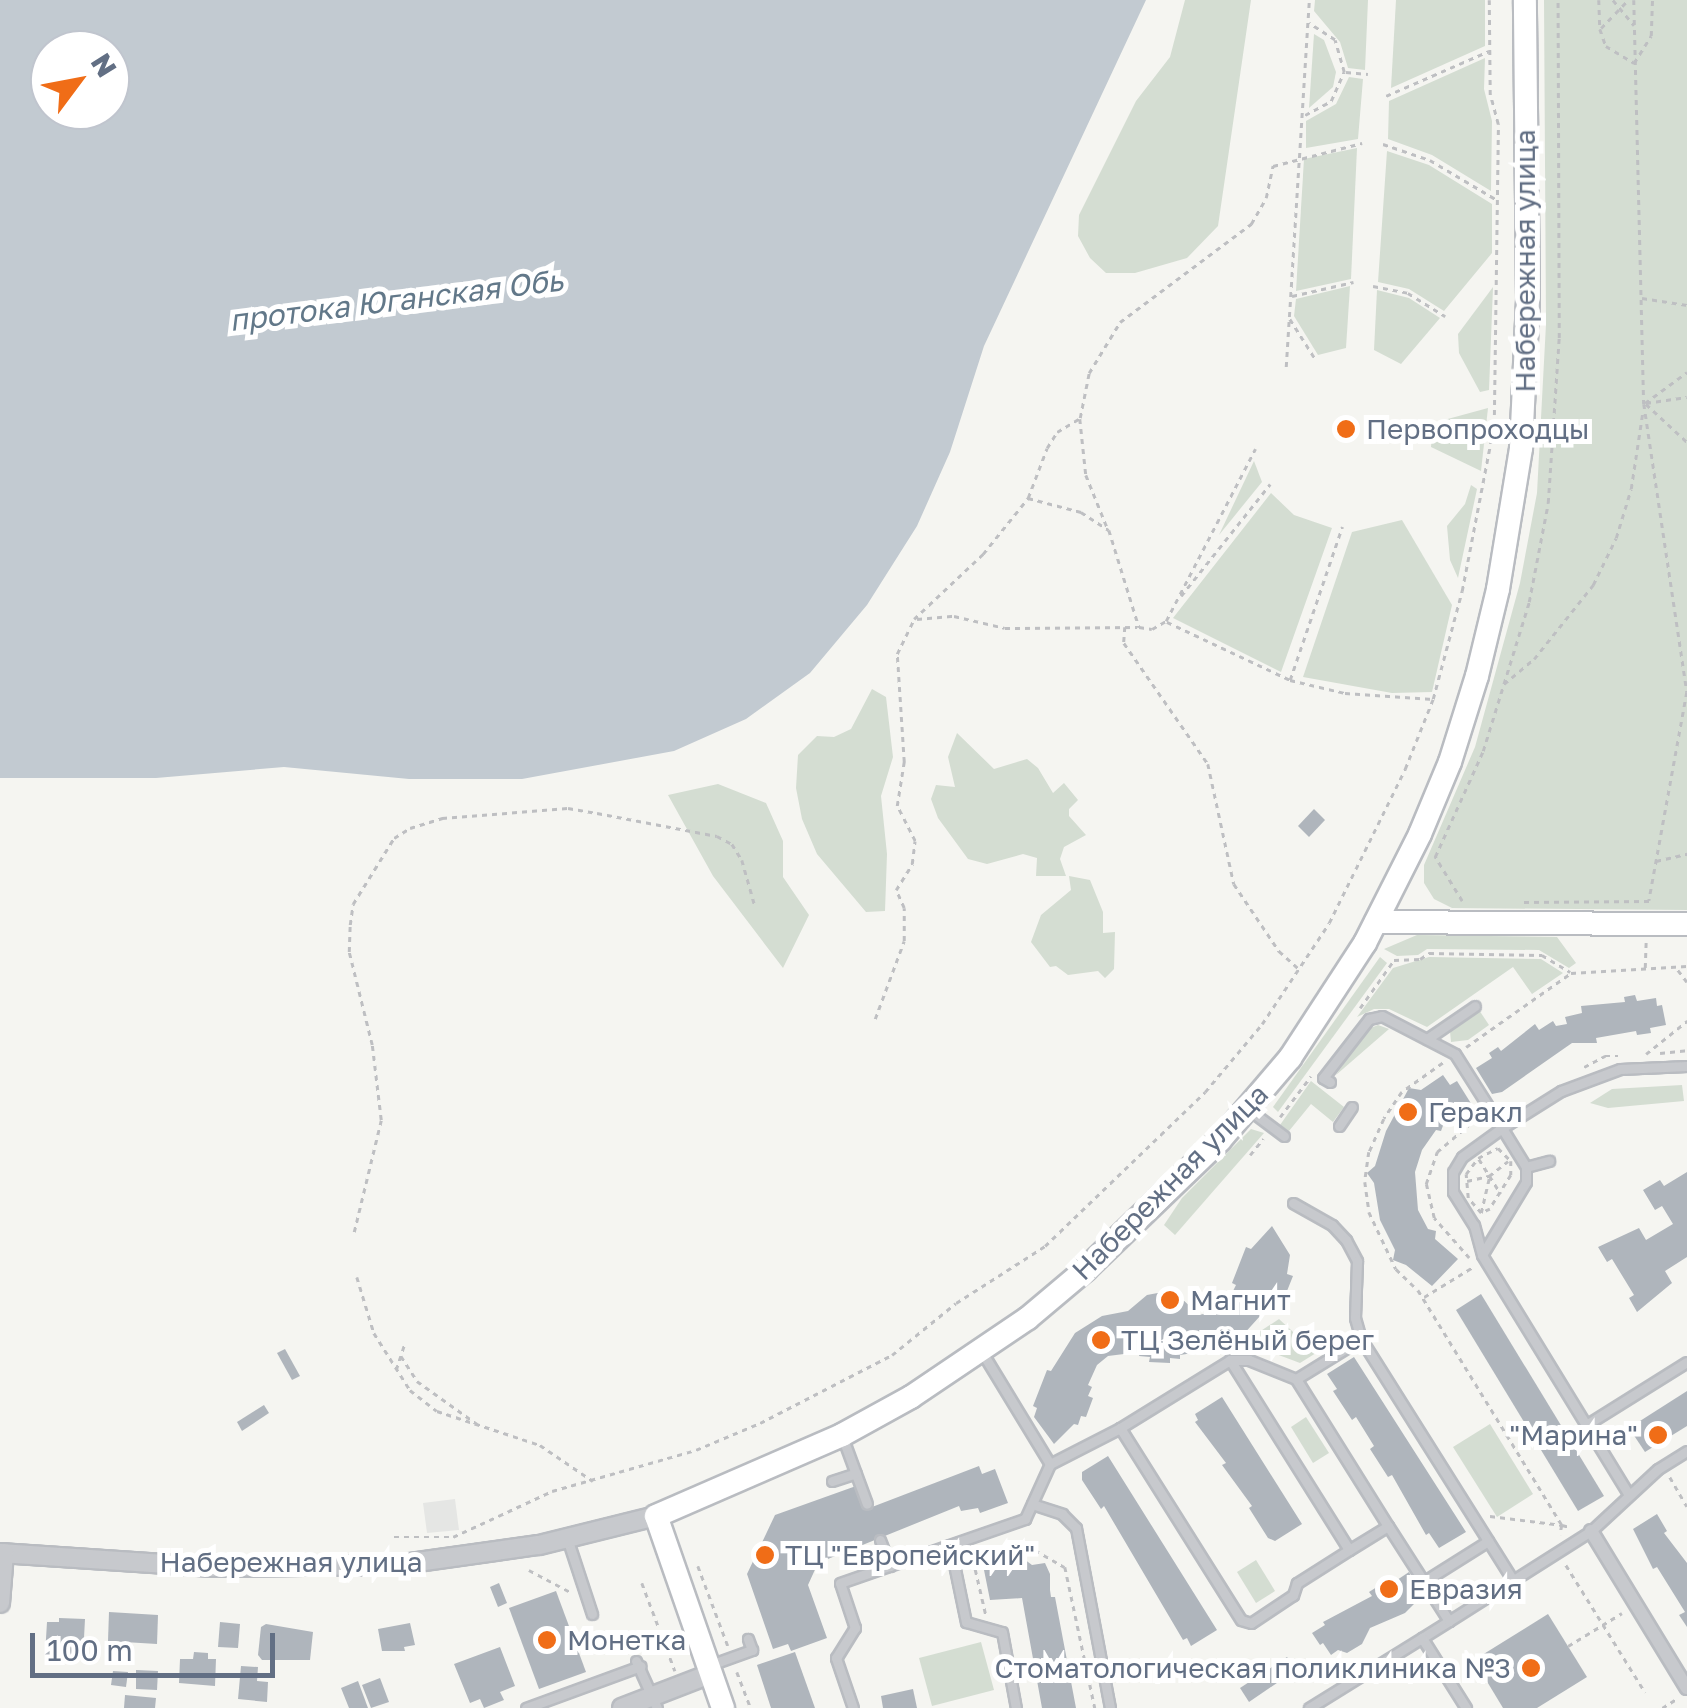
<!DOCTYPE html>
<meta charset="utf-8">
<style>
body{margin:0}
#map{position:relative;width:1687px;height:1708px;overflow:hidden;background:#f5f5f1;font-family:"Golos Text",sans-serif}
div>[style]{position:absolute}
.built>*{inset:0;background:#e5e6e4}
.green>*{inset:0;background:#d4ddd2}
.water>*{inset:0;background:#c2cad1}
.building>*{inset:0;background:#afb5bc}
.path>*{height:2.5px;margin-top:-1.25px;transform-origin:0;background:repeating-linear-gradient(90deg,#bebfc2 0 5px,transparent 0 10px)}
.roads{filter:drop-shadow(2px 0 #b9bcc1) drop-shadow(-2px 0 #b9bcc1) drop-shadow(0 2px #b9bcc1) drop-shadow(0 -2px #b9bcc1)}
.service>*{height:9px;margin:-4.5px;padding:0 4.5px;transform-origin:4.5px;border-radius:4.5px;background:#c7c9cd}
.pedestrian>*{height:12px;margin:-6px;padding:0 6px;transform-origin:6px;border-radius:6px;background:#c7c9cd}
.minor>*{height:18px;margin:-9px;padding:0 9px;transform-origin:9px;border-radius:9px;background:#c7c9cd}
.secondary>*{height:22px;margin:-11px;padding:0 11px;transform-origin:11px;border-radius:11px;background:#fff}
.dots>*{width:28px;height:28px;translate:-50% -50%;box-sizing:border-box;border:5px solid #fff;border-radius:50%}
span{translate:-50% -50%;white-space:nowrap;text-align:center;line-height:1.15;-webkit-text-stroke:10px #fff;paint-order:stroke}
.street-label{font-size:28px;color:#626f84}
.poi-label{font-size:28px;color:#626f84}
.left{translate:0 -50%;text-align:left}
.right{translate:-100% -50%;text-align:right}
.water-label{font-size:30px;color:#627889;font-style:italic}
.north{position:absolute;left:30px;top:30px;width:100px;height:100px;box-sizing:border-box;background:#fff;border:2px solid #c0c5ce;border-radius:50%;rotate:58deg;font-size:28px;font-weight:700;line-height:40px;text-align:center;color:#626f84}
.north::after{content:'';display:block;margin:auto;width:35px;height:45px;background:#f06d17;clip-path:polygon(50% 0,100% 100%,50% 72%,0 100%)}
.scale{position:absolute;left:30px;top:1633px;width:245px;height:45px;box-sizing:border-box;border:5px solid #626f84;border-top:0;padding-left:12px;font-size:30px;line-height:35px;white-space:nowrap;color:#626f84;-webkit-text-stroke:8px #fff;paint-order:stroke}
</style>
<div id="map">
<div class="built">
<div style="clip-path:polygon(455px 1499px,459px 1530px,427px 1533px,423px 1503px)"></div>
</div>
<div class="green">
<div style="clip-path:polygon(1185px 0,1251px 0,1218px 226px,1187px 258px,1135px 273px,1106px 273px,1090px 258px,1078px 236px,1079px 215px,1136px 101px,1170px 57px)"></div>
<div style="clip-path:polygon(1315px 0,1368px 0,1365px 70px,1348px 68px,1340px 42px,1314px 11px)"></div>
<div style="clip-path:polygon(1396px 0,1485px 0,1485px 46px,1391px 88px)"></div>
<div style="clip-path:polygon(1544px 0,1687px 0,1687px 910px,1452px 908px,1434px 899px,1424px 883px,1424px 865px,1475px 747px,1520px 583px,1537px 493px,1546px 324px)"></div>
<div style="clip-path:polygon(1314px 34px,1324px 40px,1336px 72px,1333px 87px,1309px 108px)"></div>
<div style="clip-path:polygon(1485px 58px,1484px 89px,1492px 121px,1491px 191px,1432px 155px,1388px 139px,1389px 101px)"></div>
<div style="clip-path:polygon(1349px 77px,1363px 79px,1358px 139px,1306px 148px,1306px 121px,1336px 104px)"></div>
<div style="clip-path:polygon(1357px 148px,1351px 279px,1296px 291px,1304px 159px)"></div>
<div style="clip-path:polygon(1387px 151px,1429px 165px,1492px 204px,1492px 253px,1444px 311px,1409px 289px,1378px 282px)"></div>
<div style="clip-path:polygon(1350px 286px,1346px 348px,1318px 355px,1294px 316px,1296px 299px)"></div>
<div style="clip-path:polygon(1493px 287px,1489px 390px,1480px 392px,1459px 353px,1458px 334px)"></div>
<div style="clip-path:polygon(1377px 290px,1409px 298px,1440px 318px,1401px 364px,1374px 350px)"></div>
<div style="clip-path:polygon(1488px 408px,1481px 471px,1431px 447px,1433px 423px)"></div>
<div style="clip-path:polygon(1254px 461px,1262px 482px,1219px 535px)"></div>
<div style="clip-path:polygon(1471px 485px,1477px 489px,1458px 578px,1450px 560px,1447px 526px,1465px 504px)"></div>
<div style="clip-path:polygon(1271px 493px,1294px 515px,1332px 528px,1281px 672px,1173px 618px)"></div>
<div style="clip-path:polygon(1402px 520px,1452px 605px,1432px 692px,1392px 693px,1303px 677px,1352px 532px)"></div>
<div style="clip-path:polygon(872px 689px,886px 697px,893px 757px,881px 796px,887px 854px,885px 911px,866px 912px,817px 854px,802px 819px,796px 788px,798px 755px,817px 736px,834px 737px,851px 729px)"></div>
<div style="clip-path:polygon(957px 733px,994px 769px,1027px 759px,1038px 768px,1053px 793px,1064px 783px,1078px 800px,1069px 809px,1069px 816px,1086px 835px,1064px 847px,1060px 859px,1066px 876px,1036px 876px,1037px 858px,1023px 854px,987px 864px,968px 859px,938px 818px,931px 799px,936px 785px,955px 787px,948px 757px)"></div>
<div style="clip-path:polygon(718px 784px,766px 803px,783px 841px,783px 877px,809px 915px,783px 968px,713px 876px,668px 795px)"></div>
<div style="clip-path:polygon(1069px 876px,1090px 880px,1103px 912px,1103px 933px,1115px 932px,1114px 969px,1105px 978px,1098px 971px,1068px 975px,1056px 966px,1050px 967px,1031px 942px,1041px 915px,1071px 890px)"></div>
<div style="clip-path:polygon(1417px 935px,1557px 937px,1576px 963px,1569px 968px,1539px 950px,1427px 949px,1418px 955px,1397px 956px,1384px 949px)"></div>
<div style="clip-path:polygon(1380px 957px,1387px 963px,1278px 1112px,1273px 1107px)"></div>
<div style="clip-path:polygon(1429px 957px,1541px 959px,1563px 973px,1532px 994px,1513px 967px,1427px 1027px,1389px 1009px,1374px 1009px,1357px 1017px,1393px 968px)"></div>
<div style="clip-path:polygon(1479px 1010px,1489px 1025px,1468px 1040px,1451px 1042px,1450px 1031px)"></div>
<div style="clip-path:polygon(1378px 1025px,1389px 1029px,1336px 1075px,1366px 1030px)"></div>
<div style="clip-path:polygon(1311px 1081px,1344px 1107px,1333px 1122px,1311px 1104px,1289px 1131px,1280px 1125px)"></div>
<div style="clip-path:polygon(1682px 1085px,1684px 1101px,1608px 1108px,1590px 1103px,1612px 1089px)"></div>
<div style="clip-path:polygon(1251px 1129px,1264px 1133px,1175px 1235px,1164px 1225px,1182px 1198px)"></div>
<div style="clip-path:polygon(1279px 1319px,1316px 1353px,1300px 1363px,1244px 1342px)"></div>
<div style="clip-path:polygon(1306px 1417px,1329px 1453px,1313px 1463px,1291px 1427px)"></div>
<div style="clip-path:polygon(1490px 1424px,1533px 1494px,1497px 1517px,1453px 1447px)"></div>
<div style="clip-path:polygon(1256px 1560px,1275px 1591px,1256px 1603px,1237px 1572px)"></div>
<div style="clip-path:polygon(981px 1642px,994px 1690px,932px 1706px,919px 1658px)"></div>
</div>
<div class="water">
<div style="clip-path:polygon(evenodd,0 0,1146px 0,984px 346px,950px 452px,917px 526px,867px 605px,810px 673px,746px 719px,674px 751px,522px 779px,409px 779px,284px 767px,156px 778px,0 778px,0 0,50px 50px,110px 50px,110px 110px,50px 110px,50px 50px)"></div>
</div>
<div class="building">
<div style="clip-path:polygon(1314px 809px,1325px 820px,1309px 837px,1298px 826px)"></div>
<div style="clip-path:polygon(1635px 995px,1637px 1001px,1656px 998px,1657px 1006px,1662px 1005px,1666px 1025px,1650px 1028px,1651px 1033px,1637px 1035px,1636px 1031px,1596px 1038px,1597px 1043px,1572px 1043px,1502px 1092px,1492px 1094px,1476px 1068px,1492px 1058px,1489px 1053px,1498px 1047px,1501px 1051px,1535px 1024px,1539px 1030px,1553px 1021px,1556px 1026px,1567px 1024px,1565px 1017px,1582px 1013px,1581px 1006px,1625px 1002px,1624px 997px)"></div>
<div style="clip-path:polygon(1443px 1075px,1450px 1085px,1457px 1081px,1472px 1105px,1444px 1123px,1441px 1131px,1436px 1130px,1422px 1150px,1415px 1172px,1418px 1210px,1428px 1229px,1436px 1231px,1435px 1239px,1458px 1259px,1432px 1286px,1406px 1265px,1393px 1260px,1395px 1250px,1380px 1220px,1374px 1183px,1367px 1173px,1375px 1166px,1386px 1131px,1409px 1088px,1421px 1090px)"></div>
<div style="clip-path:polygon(1687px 1172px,1687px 1257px,1665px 1271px,1672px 1283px,1637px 1312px,1629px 1298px,1634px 1295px,1612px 1259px,1607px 1262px,1598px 1247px,1639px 1228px,1646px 1240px,1673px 1224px,1662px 1206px,1655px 1210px,1643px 1190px,1660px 1180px,1664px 1186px)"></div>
<div style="clip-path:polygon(1272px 1226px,1290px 1255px,1287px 1274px,1293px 1276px,1285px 1296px,1280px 1294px,1242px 1336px,1206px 1351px,1180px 1355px,1180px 1359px,1170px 1358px,1170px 1363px,1149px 1362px,1150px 1357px,1139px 1356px,1140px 1352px,1108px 1356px,1097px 1365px,1088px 1385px,1092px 1387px,1088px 1396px,1093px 1398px,1086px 1417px,1081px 1416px,1078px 1425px,1074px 1424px,1054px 1444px,1034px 1417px,1037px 1408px,1033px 1406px,1047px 1370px,1051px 1371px,1075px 1333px,1102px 1316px,1128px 1311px,1147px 1295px,1163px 1292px,1179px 1296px,1199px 1315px,1208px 1313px,1232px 1293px,1236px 1285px,1232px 1283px,1246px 1247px,1251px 1249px)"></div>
<div style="clip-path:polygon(1481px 1294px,1604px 1496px,1578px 1511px,1456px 1310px)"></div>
<div style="clip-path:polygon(285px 1349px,300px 1376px,292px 1380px,277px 1353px)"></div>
<div style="clip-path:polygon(1354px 1357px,1466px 1532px,1439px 1548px,1429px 1533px,1426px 1535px,1392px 1475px,1388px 1477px,1370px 1449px,1374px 1446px,1356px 1417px,1352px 1420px,1333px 1391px,1337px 1389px,1327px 1374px)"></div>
<div style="clip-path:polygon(1687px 1391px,1687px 1426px,1645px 1452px,1629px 1428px)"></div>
<div style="clip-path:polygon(1222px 1397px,1302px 1524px,1275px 1541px,1268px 1538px,1249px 1508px,1252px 1506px,1222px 1465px,1226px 1463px,1195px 1422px,1198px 1420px,1195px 1414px)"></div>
<div style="clip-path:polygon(264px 1405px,269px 1413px,242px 1431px,237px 1422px)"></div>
<div style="clip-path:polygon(1108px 1456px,1217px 1630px,1191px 1646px,1187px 1638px,1183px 1640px,1104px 1506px,1101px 1509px,1082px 1480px,1082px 1472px)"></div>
<div style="clip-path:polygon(979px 1466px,982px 1474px,995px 1469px,1008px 1503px,980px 1513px,978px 1508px,961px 1511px,959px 1506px,818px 1563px,808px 1585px,827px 1638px,791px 1651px,788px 1644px,773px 1649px,747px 1574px,775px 1515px,856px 1486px,863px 1505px,871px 1502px,872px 1507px)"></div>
<div style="clip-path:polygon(1657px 1514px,1667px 1531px,1664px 1533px,1687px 1563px,1687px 1627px,1679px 1615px,1685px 1612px,1657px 1567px,1653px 1569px,1633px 1529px)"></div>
<div style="clip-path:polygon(1024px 1559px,1032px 1565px,1045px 1563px,1050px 1574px,1050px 1590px,1051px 1597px,1055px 1597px,1076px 1708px,1042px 1708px,1022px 1598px,990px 1600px,984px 1570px)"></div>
<div style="clip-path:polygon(1409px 1572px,1421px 1597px,1405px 1613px,1370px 1628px,1362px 1644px,1347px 1653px,1338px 1650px,1331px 1655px,1323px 1643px,1320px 1645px,1312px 1633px,1325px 1625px,1323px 1622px,1372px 1596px,1369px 1592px,1394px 1576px,1397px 1580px)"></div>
<div style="clip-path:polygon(499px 1583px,507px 1603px,498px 1607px,490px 1587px)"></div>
<div style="clip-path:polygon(556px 1591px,586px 1672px,539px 1689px,509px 1608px)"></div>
<div style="clip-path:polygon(109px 1612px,158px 1615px,157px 1644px,108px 1641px)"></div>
<div style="clip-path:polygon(1548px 1614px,1587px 1677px,1537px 1708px,1503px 1708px,1474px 1660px)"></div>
<div style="clip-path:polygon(59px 1618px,85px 1619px,83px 1657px,45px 1655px,47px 1622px,59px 1622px)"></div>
<div style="clip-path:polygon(220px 1622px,240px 1624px,238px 1648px,218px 1647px)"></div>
<div style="clip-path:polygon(410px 1623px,415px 1645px,404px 1647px,405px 1651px,382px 1651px,378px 1629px)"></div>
<div style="clip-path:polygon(266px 1624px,313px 1632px,310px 1660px,262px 1660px,258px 1655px,261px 1627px)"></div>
<div style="clip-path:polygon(500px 1647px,515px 1686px,500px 1692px,504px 1700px,484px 1708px,480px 1699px,470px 1703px,454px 1664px)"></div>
<div style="clip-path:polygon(194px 1652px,208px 1653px,208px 1659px,216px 1659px,215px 1686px,179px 1683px,180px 1659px,193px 1659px)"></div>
<div style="clip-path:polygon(795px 1652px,815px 1708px,771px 1708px,757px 1665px)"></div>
<div style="clip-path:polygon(1287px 1657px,1296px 1670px,1249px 1702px,1240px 1688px)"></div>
<div style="clip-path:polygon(241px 1666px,258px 1667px,257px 1681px,268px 1682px,267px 1702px,238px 1699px)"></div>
<div style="clip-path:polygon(136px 1670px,158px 1671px,157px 1690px,136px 1689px)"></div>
<div style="clip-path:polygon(113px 1671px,128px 1672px,126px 1687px,111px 1685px)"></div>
<div style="clip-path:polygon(380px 1678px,389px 1702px,371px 1708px,362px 1685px)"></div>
<div style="clip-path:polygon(358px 1681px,368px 1708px,349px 1708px,341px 1688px)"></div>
<div style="clip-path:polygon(913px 1689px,917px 1708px,883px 1708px,881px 1696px)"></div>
<div style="clip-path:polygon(125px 1695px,156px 1698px,155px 1708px,124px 1708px)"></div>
</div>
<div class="path">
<div style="left:1599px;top:0;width:29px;rotate:88deg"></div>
<div style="left:1600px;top:29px;width:18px;rotate:71deg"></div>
<div style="left:1606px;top:46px;width:33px;rotate:31deg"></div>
<div style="left:1634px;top:63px;width:32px;rotate:-58deg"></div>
<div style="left:1651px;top:36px;width:36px;rotate:-88deg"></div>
<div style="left:1613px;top:0;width:33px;rotate:50deg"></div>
<div style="left:1634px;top:0;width:404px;rotate:88.6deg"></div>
<div style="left:1644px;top:404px;width:291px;rotate:81.5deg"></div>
<div style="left:1687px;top:692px;width:212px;rotate:100.3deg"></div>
<div style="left:1601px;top:28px;width:39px;rotate:-46deg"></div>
<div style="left:1346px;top:72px;width:22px;rotate:5deg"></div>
<div style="left:1386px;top:96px;width:112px;rotate:-23.6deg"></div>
<div style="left:1305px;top:115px;width:30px;rotate:-28deg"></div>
<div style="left:1331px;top:101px;width:32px;rotate:-66deg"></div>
<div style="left:1344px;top:72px;width:33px;rotate:-106deg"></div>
<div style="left:1335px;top:40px;width:31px;rotate:-147deg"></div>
<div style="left:1383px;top:144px;width:50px;rotate:18.8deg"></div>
<div style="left:1430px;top:160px;width:78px;rotate:30.8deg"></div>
<div style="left:1373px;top:286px;width:36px;rotate:11deg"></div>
<div style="left:1408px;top:293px;width:44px;rotate:31.9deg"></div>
<div style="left:1292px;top:296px;width:63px;rotate:-12.9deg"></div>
<div style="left:1642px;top:298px;width:46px;rotate:8.8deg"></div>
<div style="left:1290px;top:319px;width:49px;rotate:57.6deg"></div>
<div style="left:1286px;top:367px;width:368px;rotate:-86.4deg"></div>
<div style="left:1645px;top:403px;width:52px;rotate:-36.4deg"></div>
<div style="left:1646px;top:403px;width:41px;rotate:-8.3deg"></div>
<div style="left:1646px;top:404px;width:56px;rotate:42.8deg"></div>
<div style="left:1080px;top:419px;width:56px;rotate:83.9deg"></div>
<div style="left:1086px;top:475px;width:56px;rotate:68deg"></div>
<div style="left:1028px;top:498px;width:55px;rotate:14.8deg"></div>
<div style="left:1081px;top:512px;width:33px;rotate:33deg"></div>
<div style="left:1109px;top:530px;width:102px;rotate:72.8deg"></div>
<div style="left:1139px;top:627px;width:13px;rotate:9deg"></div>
<div style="left:1152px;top:629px;width:16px;rotate:-30deg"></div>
<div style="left:1166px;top:621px;width:194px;rotate:-62.6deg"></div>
<div style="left:1181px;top:596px;width:143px;rotate:-51.5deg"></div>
<div style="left:917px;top:619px;width:37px;rotate:-5deg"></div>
<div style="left:954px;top:616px;width:52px;rotate:13.2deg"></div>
<div style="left:1005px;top:628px;width:132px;rotate:-0.4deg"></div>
<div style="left:1167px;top:622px;width:136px;rotate:25.2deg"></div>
<div style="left:1290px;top:680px;width:57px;rotate:13.3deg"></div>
<div style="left:1345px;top:693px;width:88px;rotate:3.9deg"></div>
<div style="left:1125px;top:627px;width:16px;rotate:94deg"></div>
<div style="left:1124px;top:643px;width:147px;rotate:55.2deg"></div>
<div style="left:1208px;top:764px;width:123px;rotate:77.8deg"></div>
<div style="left:1234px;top:884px;width:81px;rotate:56.1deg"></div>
<div style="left:1279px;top:951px;width:28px;rotate:42deg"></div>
<div style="left:1290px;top:680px;width:162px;rotate:-71.2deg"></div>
<div style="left:1504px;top:684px;width:39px;rotate:-40deg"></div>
<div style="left:1534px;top:659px;width:95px;rotate:-51.4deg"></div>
<div style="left:1593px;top:585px;width:52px;rotate:-63.9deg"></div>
<div style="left:1616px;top:538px;width:51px;rotate:-73deg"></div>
<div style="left:1631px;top:489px;width:80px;rotate:-81.4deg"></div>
<div style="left:1656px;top:861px;width:32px;rotate:-13deg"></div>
<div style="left:1462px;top:901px;width:52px;rotate:-121.5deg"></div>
<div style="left:1435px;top:857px;width:116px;rotate:-65.6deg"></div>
<div style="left:1483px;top:751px;width:156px;rotate:-72.8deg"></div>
<div style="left:1529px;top:602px;width:101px;rotate:-79.1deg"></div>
<div style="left:1548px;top:503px;width:165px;rotate:-86.2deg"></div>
<div style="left:1559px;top:338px;width:338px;rotate:-90.2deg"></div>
<div style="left:1524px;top:902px;width:125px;rotate:-0.5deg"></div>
<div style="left:1645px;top:968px;width:27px;rotate:-88deg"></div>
<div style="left:1678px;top:970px;width:15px;rotate:53deg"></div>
<div style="left:1360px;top:1008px;width:59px;rotate:-54.7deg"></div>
<div style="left:1394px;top:960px;width:26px;rotate:-2deg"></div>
<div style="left:1420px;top:959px;width:11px;rotate:-34deg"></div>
<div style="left:1429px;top:953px;width:113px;rotate:1deg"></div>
<div style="left:1542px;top:955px;width:33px;rotate:31deg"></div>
<div style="left:875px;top:1019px;width:83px;rotate:-69.6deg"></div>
<div style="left:904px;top:941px;width:33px;rotate:-90deg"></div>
<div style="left:904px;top:908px;width:20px;rotate:-114deg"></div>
<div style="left:896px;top:890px;width:31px;rotate:-58deg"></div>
<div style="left:912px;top:864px;width:23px;rotate:-83deg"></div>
<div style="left:915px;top:841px;width:39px;rotate:-117deg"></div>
<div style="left:897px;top:806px;width:45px;rotate:-81deg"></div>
<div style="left:904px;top:762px;width:108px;rotate:-93.7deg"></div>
<div style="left:897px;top:654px;width:39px;rotate:-64deg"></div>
<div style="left:914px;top:619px;width:95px;rotate:-43.3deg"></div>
<div style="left:983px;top:554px;width:72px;rotate:-51.2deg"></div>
<div style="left:1028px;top:498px;width:53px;rotate:-69.2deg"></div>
<div style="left:1047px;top:448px;width:19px;rotate:-58deg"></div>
<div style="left:1057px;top:432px;width:27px;rotate:-31deg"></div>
<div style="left:1080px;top:418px;width:46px;rotate:-78.7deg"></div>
<div style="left:1089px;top:373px;width:60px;rotate:-58.7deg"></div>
<div style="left:1120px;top:322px;width:164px;rotate:-36.8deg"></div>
<div style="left:1251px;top:224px;width:30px;rotate:-60deg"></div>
<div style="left:1266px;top:198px;width:33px;rotate:-78deg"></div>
<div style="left:1273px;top:166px;width:92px;rotate:-14.5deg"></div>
<div style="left:1466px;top:1047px;width:128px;rotate:-35.2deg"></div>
<div style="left:1571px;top:973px;width:116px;rotate:-3.5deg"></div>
<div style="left:1660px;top:1053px;width:27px;rotate:-6deg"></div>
<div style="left:1646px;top:1054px;width:53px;rotate:-38.8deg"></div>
<div style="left:1443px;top:1063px;width:50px;rotate:144.7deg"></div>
<div style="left:1402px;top:1092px;width:32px;rotate:124deg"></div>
<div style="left:1384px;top:1119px;width:36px;rotate:114deg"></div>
<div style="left:1369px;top:1152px;width:30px;rotate:98deg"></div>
<div style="left:1365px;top:1182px;width:30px;rotate:82deg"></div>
<div style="left:1369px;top:1212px;width:63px;rotate:64.7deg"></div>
<div style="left:1396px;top:1269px;width:30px;rotate:44deg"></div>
<div style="left:1418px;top:1290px;width:276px;rotate:58.5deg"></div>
<div style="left:1562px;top:1525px;width:8px;rotate:14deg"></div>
<div style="left:1584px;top:1067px;width:24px;rotate:-28deg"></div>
<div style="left:1605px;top:1056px;width:13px"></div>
<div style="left:1280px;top:1117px;width:51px;rotate:-52.9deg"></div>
<div style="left:1498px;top:1148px;width:18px;rotate:45deg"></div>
<div style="left:1511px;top:1161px;width:14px;rotate:90deg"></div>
<div style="left:1511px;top:1175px;width:40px;rotate:122deg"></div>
<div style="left:1490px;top:1209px;width:10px;rotate:156deg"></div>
<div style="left:1481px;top:1213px;width:20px;rotate:-131deg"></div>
<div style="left:1468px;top:1198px;width:24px;rotate:-95deg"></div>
<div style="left:1466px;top:1174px;width:20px;rotate:-53deg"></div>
<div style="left:1478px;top:1158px;width:22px;rotate:-27deg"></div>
<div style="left:1250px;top:1155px;width:21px;rotate:-51deg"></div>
<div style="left:1479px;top:1159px;width:41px;rotate:57.8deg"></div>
<div style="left:1467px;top:1181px;width:23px;rotate:-13deg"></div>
<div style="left:1489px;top:1176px;width:24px;rotate:-38deg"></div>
<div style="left:1481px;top:1213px;width:37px;rotate:-77deg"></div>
<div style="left:354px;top:1232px;width:115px;rotate:-76.4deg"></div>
<div style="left:381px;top:1120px;width:76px;rotate:-96.8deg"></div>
<div style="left:372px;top:1045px;width:96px;rotate:-103.9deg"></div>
<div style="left:349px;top:952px;width:27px;rotate:-88deg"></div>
<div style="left:350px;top:925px;width:21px;rotate:-82deg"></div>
<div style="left:353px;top:904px;width:78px;rotate:-58.2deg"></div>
<div style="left:394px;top:838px;width:19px;rotate:-32deg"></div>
<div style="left:410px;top:828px;width:34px;rotate:-17deg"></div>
<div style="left:442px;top:818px;width:126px;rotate:-4.5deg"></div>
<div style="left:568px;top:808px;width:29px;rotate:10deg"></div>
<div style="left:597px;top:813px;width:122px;rotate:10.9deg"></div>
<div style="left:717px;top:836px;width:17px;rotate:28deg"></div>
<div style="left:732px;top:844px;width:19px;rotate:58deg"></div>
<div style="left:742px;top:860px;width:48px;rotate:74.2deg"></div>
<div style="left:1469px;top:1258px;width:53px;rotate:-131.2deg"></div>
<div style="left:1434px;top:1218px;width:35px;rotate:-103deg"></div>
<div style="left:1426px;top:1184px;width:34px;rotate:-71deg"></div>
<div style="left:1437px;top:1152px;width:54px;rotate:-40.5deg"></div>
<div style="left:357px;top:1277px;width:59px;rotate:73.1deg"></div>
<div style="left:374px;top:1333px;width:67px;rotate:57.7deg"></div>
<div style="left:410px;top:1390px;width:34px;rotate:38deg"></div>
<div style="left:437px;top:1411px;width:108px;rotate:18.3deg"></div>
<div style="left:540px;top:1445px;width:64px;rotate:34.2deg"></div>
<div style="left:1424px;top:1297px;width:57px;rotate:-31.5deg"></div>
<div style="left:401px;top:1356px;width:30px;rotate:57deg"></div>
<div style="left:417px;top:1381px;width:74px;rotate:35.6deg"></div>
<div style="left:396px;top:1370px;width:26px;rotate:-72deg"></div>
<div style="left:1670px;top:1477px;width:34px;rotate:60deg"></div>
<div style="left:1490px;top:1516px;width:73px;rotate:7.1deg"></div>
<div style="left:1562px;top:1525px;width:10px;rotate:101deg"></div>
<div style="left:394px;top:1537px;width:59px"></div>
<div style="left:453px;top:1537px;width:109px;rotate:-24.9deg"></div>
<div style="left:552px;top:1491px;width:150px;rotate:-15.9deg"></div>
<div style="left:696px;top:1450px;width:69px;rotate:-22.9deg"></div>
<div style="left:760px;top:1423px;width:148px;rotate:-27.3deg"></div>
<div style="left:892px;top:1355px;width:82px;rotate:-39.1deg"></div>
<div style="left:956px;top:1303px;width:106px;rotate:-32.6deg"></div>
<div style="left:1045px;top:1246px;width:222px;rotate:-43.9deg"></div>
<div style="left:1205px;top:1092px;width:89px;rotate:-50deg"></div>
<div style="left:1262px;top:1024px;width:121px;rotate:-56.4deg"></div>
<div style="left:1329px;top:923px;width:172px;rotate:-63.7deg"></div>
<div style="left:1405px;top:769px;width:75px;rotate:-68.2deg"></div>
<div style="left:1433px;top:699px;width:112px;rotate:-75deg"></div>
<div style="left:1462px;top:591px;width:169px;rotate:-79.1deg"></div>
<div style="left:1494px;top:425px;width:301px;rotate:-89.2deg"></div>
<div style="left:1498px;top:124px;width:30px;rotate:-105deg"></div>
<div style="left:1490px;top:95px;width:95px;rotate:-90.6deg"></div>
<div style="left:971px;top:1550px;width:67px;rotate:77deg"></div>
<div style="left:975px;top:1563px;width:41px;rotate:-17.1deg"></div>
<div style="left:1014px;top:1551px;width:21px;rotate:-3deg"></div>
<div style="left:1035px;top:1550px;width:34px;rotate:30deg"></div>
<div style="left:1065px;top:1567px;width:144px;rotate:78deg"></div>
<div style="left:1566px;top:1565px;width:150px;rotate:58.1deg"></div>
<div style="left:698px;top:1566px;width:85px;rotate:69.4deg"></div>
<div style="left:529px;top:1570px;width:49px;rotate:28.1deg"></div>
<div style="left:642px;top:1583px;width:94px;rotate:69.4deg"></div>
<div style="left:1568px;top:1646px;width:63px;rotate:-31.4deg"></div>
<div style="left:737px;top:1672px;width:39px;rotate:69deg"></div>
<div style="left:1662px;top:1708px;width:19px;rotate:-32deg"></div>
</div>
<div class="roads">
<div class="service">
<div style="left:1427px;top:1039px;width:58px;rotate:-34.5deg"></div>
<div style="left:1330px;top:1082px;width:8px;rotate:-150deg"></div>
<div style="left:1323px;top:1078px;width:75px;rotate:-52.1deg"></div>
<div style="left:1369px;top:1019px;width:13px;rotate:-13deg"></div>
<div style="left:1382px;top:1016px;width:82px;rotate:27.5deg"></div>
<div style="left:1455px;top:1054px;width:88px;rotate:57.6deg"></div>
<div style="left:1502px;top:1128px;width:49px;rotate:144.1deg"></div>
<div style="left:1462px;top:1157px;width:17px;rotate:121deg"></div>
<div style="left:1453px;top:1172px;width:20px;rotate:90deg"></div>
<div style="left:1453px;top:1192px;width:39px;rotate:58deg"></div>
<div style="left:1474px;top:1225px;width:31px;rotate:75deg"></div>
<div style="left:1248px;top:1109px;width:45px;rotate:36.9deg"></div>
<div style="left:1339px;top:1126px;width:23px;rotate:-56deg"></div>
<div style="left:1526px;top:1167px;width:24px;rotate:-15deg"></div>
<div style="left:1293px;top:1203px;width:45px;rotate:29.4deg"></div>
<div style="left:1332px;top:1225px;width:21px;rotate:47deg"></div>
<div style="left:1346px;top:1240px;width:24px;rotate:62deg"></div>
<div style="left:1357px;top:1261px;width:57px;rotate:92deg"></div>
<div style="left:1355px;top:1318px;width:22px;rotate:74deg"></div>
<div style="left:1230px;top:1360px;width:224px;rotate:57.9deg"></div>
<div style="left:1349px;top:1550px;width:62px;rotate:147.6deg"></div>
<div style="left:1297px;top:1583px;width:13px;rotate:108deg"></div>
<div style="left:1293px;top:1595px;width:50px;rotate:146.3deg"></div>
<div style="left:1251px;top:1623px;width:10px;rotate:-163deg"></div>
<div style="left:1241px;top:1620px;width:227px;rotate:-122.2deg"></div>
<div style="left:1120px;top:1428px;width:129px;rotate:-31.7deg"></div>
<div style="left:1230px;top:1360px;width:19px"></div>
<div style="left:1249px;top:1360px;width:51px;rotate:22deg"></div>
<div style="left:1296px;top:1379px;width:173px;rotate:58deg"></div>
<div style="left:1388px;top:1526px;width:46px;rotate:148.4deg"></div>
<div style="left:1296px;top:1379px;width:76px;rotate:-31.6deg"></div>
<div style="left:1361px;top:1339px;width:285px;rotate:57.8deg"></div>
<div style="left:1586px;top:1425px;width:119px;rotate:-32deg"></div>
<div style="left:842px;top:1436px;width:72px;rotate:69.8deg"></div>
<div style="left:1050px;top:1464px;width:79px;rotate:-27.2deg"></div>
<div style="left:832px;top:1481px;width:25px;rotate:-18deg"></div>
<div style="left:1629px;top:1495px;width:281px;rotate:-121.5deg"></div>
<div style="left:1482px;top:1255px;width:85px;rotate:-58.9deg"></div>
<div style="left:1526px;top:1182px;width:15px;rotate:-90deg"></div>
<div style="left:1526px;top:1167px;width:46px;rotate:-121.6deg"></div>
<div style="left:1502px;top:1128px;width:70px;rotate:-32.1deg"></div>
<div style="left:1561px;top:1091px;width:63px;rotate:-20.4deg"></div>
<div style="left:1620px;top:1069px;width:67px;rotate:-2.6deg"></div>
<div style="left:1032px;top:1504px;width:32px;rotate:18deg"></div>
<div style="left:1062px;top:1514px;width:20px;rotate:45deg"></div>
<div style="left:1076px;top:1528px;width:183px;rotate:79.3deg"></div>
<div style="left:1388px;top:1526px;width:113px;rotate:57.3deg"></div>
<div style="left:1449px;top:1621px;width:32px;rotate:148deg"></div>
<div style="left:1422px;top:1638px;width:83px;rotate:57.8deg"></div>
<div style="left:567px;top:1538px;width:80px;rotate:71.8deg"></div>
<div style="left:880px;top:1540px;width:28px;rotate:69deg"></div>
<div style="left:950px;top:1545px;width:79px;rotate:78.3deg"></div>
<div style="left:966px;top:1622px;width:37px;rotate:16deg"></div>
<div style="left:1002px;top:1632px;width:77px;rotate:79.6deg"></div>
<div style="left:1423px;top:1582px;width:77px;rotate:-32.2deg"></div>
<div style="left:1449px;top:1621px;width:168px;rotate:-32.4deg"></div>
<div style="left:1591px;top:1531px;width:91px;rotate:-42.8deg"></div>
<div style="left:1658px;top:1469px;width:34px;rotate:-32deg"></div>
<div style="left:636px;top:1661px;width:51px;rotate:65.9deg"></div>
<div style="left:710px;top:1665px;width:45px;rotate:-19.7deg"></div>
<div style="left:752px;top:1650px;width:12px;rotate:-110deg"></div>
<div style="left:526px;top:1708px;width:122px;rotate:-20.1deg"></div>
<div style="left:853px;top:1708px;width:53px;rotate:-108.8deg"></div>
<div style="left:836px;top:1658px;width:36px;rotate:-58deg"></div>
<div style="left:855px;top:1628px;width:47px;rotate:-108.4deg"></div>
<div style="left:840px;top:1583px;width:196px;rotate:-19.1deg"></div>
<div style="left:1025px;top:1519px;width:60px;rotate:-65.6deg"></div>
<div style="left:1050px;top:1464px;width:131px;rotate:-121.3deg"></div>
<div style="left:1309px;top:1708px;width:133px;rotate:-31.8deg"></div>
</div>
<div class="pedestrian">
<div style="left:1591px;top:1531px;width:184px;rotate:58.6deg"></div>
</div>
<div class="minor">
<div style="left:0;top:1553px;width:213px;rotate:3.8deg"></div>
<div style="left:213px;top:1567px;width:183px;rotate:-0.6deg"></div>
<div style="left:396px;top:1565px;width:144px;rotate:-8deg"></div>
<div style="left:539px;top:1545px;width:121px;rotate:-13.9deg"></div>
<div style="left:0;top:1603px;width:50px;rotate:-85.4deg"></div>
<div style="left:622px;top:1708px;width:94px;rotate:-21.1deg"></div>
</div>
<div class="secondary">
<div style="left:1376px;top:922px;width:311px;rotate:0.4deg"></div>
<div style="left:723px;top:1708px;width:203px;rotate:-109.2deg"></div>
<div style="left:656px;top:1516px;width:203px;rotate:-23.5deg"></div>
<div style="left:842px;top:1435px;width:79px;rotate:-28.8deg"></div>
<div style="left:911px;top:1397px;width:141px;rotate:-34deg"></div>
<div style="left:1028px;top:1318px;width:75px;rotate:-40.1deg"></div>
<div style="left:1085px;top:1270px;width:187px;rotate:-43.9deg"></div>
<div style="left:1220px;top:1140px;width:108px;rotate:-49.5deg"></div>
<div style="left:1290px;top:1058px;width:137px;rotate:-56.9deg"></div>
<div style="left:1365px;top:943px;width:122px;rotate:-63.2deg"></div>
<div style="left:1420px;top:834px;width:78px;rotate:-67.4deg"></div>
<div style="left:1450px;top:762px;width:90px;rotate:-72.6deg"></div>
<div style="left:1477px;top:676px;width:89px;rotate:-76.4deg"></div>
<div style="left:1498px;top:589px;width:143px;rotate:-80.7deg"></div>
<div style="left:1521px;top:448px;width:149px;rotate:-87.3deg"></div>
<div style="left:1528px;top:299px;width:299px;rotate:-90.6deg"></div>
</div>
</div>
<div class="dots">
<div style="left:1346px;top:429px;background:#f06d17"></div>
<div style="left:1408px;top:1112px;background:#f06d17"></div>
<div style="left:1170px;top:1300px;background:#f06d17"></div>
<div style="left:1101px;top:1340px;background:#f06d17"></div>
<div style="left:1658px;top:1435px;background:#f06d17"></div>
<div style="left:765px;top:1555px;background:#f06d17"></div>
<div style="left:1389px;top:1589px;background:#f06d17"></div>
<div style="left:547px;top:1640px;background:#f06d17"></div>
<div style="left:1531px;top:1668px;background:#f06d17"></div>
</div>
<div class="street-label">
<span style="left:1525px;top:261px;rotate:-90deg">Набережная улица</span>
<span style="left:1170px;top:1182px;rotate:-45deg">Набережная улица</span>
<span style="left:291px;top:1562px">Набережная улица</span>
</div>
<div class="poi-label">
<span class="left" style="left:1366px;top:429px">Первопроходцы</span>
<span class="left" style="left:1428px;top:1112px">Геракл</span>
<span class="left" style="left:1190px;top:1300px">Магнит</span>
<span class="left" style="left:1121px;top:1340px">ТЦ Зелёный берег</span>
<span class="right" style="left:1638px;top:1435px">"Марина"</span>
<span class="left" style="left:785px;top:1555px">ТЦ "Европейский"</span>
<span class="left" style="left:1409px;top:1589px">Евразия</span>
<span class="left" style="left:567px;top:1640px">Монетка</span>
<span class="right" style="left:1511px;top:1668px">Стоматологическая поликлиника №3</span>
</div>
<div class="water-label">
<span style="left:396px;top:300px;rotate:-7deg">протока Юганская Обь</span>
</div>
<div class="north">N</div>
<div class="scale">100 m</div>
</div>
